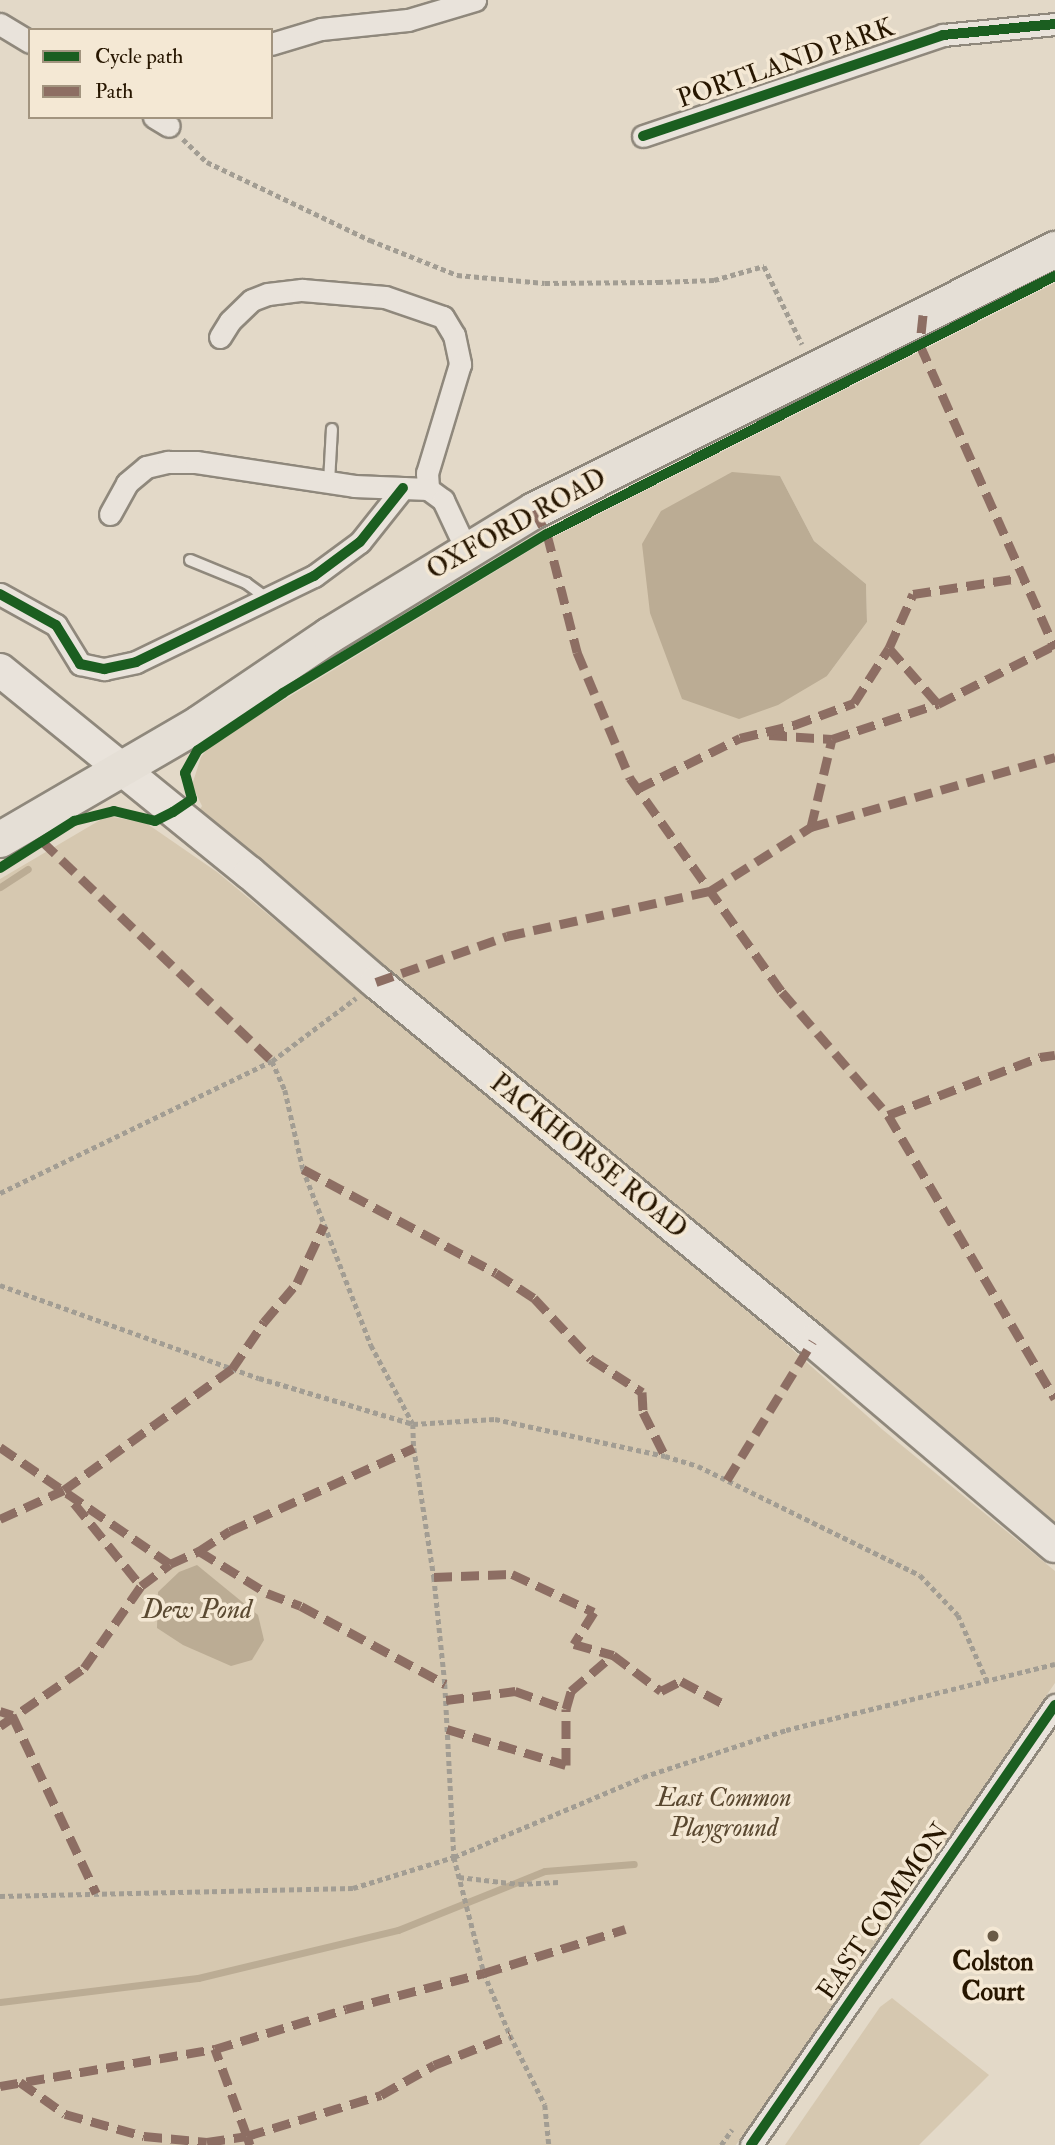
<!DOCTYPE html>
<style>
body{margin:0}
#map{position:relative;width:1055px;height:2145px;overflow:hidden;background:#e3d9c8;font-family:"IM FELL Double Pica",serif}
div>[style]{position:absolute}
.green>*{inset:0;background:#d6c8b0}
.water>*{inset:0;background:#bbac94}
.stream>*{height:7px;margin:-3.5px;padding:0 3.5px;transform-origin:3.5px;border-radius:3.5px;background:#bbac94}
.path>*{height:4.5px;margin-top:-2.25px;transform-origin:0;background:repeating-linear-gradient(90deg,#a29d93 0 5px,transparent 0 8.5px)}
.roads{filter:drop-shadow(2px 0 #8f887c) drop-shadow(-2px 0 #8f887c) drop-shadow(0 2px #8f887c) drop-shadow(0 -2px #8f887c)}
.service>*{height:10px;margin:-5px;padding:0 5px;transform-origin:5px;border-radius:5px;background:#e9e3db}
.minor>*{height:21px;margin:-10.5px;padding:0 10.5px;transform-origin:10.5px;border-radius:10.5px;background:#e9e3db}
.secondary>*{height:32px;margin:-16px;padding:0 16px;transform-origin:16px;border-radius:16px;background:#e9e3db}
.primary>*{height:35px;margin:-17.5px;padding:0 17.5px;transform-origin:17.5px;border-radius:17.5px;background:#e5dfd6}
.quiet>*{height:9px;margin-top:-4.5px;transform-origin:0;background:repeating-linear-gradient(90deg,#8d6e63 0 18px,transparent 0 27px)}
.cycleway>*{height:10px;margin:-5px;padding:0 5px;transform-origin:5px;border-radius:5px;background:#1b5e20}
.dots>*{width:19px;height:19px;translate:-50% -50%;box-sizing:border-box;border:4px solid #f4e8d4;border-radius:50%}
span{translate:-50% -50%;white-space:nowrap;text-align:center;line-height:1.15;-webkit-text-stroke:7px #f4e8d4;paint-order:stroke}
.street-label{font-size:26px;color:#271600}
.park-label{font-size:26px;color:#59472f;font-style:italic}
.poi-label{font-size:26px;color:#271600;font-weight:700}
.water-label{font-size:28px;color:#5b4a32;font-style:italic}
.legend{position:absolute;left:28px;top:28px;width:245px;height:91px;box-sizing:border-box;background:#f4e8d4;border:2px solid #a2947f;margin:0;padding:9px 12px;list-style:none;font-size:21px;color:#271600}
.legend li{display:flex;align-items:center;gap:14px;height:35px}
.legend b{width:35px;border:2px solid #a2947f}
</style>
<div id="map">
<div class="green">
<div style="clip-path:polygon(evenodd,1055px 283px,1055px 1529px,197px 814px,202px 806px,192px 785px,201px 757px,211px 744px,542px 543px,1055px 283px,780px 476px,814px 541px,866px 584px,867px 622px,827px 676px,780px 476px)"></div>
<div style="clip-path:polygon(107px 816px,146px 823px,217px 872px,777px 1336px,883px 1430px,1055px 1571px,1055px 1683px,736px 2145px,0 2145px,0 879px)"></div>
<div style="clip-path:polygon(892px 1998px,989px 2075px,919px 2145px,785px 2145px,880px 2007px)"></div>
</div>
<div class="water">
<div style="clip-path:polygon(732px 472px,780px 476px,814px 541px,866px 584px,867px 622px,827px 676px,778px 705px,739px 719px,682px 699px,650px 613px,642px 544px,661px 511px)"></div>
<div style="clip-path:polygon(197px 1565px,258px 1615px,264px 1640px,252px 1660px,231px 1666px,183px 1645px,157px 1628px,158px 1592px,179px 1572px)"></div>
</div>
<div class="stream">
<div style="left:0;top:887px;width:33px;rotate:-33deg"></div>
<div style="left:0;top:2002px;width:199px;rotate:-6.9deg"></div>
<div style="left:198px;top:1978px;width:206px;rotate:-13.5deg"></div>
<div style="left:398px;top:1930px;width:158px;rotate:-21.9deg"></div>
<div style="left:545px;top:1871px;width:89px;rotate:-4.5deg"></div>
</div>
<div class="path">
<div style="left:183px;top:139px;width:33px;rotate:44deg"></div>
<div style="left:207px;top:162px;width:181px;rotate:25.6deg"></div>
<div style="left:370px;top:240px;width:94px;rotate:21.9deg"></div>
<div style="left:457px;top:275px;width:88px;rotate:5.2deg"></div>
<div style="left:545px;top:283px;width:113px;rotate:-0.5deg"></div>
<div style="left:658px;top:282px;width:56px;rotate:-2deg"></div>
<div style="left:714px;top:280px;width:52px;rotate:-15.6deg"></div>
<div style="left:764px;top:266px;width:87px;rotate:64deg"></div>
<div style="left:272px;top:1061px;width:32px;rotate:66deg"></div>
<div style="left:285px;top:1090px;width:81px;rotate:77.2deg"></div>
<div style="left:303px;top:1169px;width:189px;rotate:68.9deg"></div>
<div style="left:371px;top:1345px;width:89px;rotate:62deg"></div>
<div style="left:413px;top:1424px;width:24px;rotate:88deg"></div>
<div style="left:414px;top:1448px;width:131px;rotate:81.2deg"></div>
<div style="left:434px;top:1577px;width:108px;rotate:84.1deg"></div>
<div style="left:445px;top:1684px;width:173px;rotate:87deg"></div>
<div style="left:454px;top:1857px;width:120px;rotate:75.5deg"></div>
<div style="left:484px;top:1973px;width:67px;rotate:67.2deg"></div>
<div style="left:510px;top:2035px;width:78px;rotate:63.4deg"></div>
<div style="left:545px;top:2105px;width:40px;rotate:84.3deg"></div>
<div style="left:0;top:1193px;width:302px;rotate:-25.9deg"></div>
<div style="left:272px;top:1061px;width:105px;rotate:-36.9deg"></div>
<div style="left:0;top:1285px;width:275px;rotate:19.8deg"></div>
<div style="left:259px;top:1378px;width:161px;rotate:16.6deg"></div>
<div style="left:413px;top:1424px;width:82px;rotate:-3.5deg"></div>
<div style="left:495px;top:1419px;width:174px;rotate:12.3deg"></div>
<div style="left:665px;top:1456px;width:34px;rotate:17deg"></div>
<div style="left:698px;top:1466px;width:247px;rotate:26.2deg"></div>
<div style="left:920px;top:1575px;width:55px;rotate:46.5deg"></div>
<div style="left:958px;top:1615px;width:72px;rotate:66.3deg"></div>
<div style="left:459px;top:1877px;width:60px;rotate:6.7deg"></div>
<div style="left:519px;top:1884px;width:40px;rotate:-2.9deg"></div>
<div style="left:0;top:1896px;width:353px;rotate:-1.3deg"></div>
<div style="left:353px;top:1888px;width:106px;rotate:-17.1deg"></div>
<div style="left:454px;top:1857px;width:205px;rotate:-22.9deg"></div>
<div style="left:643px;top:1777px;width:151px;rotate:-18.2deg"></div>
<div style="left:786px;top:1730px;width:277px;rotate:-13.8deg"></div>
<div style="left:721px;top:2145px;width:19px;rotate:-55deg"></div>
</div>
<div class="roads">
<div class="service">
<div style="left:329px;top:482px;width:53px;rotate:-86.8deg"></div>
<div style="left:190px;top:560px;width:61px;rotate:22.3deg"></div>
<div style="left:246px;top:583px;width:26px;rotate:36deg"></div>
</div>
<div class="minor">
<div style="left:0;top:24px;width:35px;rotate:31deg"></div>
<div style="left:271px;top:44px;width:52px;rotate:-16.7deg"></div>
<div style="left:321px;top:29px;width:87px;rotate:-5.9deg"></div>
<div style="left:408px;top:20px;width:70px;rotate:-16.6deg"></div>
<div style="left:154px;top:117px;width:17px;rotate:31deg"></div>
<div style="left:643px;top:136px;width:317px;rotate:-18.6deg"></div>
<div style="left:943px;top:35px;width:113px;rotate:-5.6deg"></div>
<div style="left:220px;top:337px;width:19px;rotate:-58deg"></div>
<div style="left:230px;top:321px;width:30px;rotate:-44deg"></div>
<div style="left:252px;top:300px;width:17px;rotate:-21deg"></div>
<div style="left:268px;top:294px;width:34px;rotate:-7deg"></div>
<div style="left:302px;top:290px;width:83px;rotate:4.8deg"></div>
<div style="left:385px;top:297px;width:61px;rotate:19deg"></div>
<div style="left:443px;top:317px;width:21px;rotate:59deg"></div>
<div style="left:454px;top:335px;width:30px;rotate:78deg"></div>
<div style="left:460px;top:364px;width:114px;rotate:106.8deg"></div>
<div style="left:427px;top:473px;width:16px;rotate:86deg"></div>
<div style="left:110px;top:514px;width:35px;rotate:-61deg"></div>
<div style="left:127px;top:483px;width:25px;rotate:-40deg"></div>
<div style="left:146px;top:467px;width:23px;rotate:-13deg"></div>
<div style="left:168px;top:462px;width:28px"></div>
<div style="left:196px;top:462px;width:160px;rotate:8.6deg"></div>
<div style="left:354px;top:486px;width:74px;rotate:2.3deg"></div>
<div style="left:428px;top:489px;width:19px;rotate:36deg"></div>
<div style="left:443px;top:500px;width:56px;rotate:64.8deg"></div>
<div style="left:0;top:594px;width:64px;rotate:29deg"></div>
<div style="left:56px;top:625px;width:46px;rotate:58.4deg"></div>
<div style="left:80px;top:664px;width:25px;rotate:12deg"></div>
<div style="left:104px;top:669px;width:33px;rotate:-12deg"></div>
<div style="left:136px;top:662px;width:198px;rotate:-25.8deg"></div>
<div style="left:314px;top:576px;width:57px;rotate:-36.5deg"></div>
<div style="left:360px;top:542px;width:69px;rotate:-51.5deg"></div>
<div style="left:751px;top:2145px;width:535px;rotate:-55.36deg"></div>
</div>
<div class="secondary">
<div style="left:0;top:670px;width:322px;rotate:39.1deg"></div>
<div style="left:250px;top:873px;width:167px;rotate:40.9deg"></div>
<div style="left:376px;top:982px;width:566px;rotate:39.4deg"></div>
<div style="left:813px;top:1341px;width:317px;rotate:40.3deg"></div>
</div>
<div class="primary">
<div style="left:0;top:839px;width:230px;rotate:-30.2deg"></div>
<div style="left:199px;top:723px;width:157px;rotate:-34.1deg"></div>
<div style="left:329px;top:635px;width:240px;rotate:-31.4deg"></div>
<div style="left:534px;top:510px;width:583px;rotate:-26.61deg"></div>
</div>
</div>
<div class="quiet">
<div style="left:923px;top:315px;width:30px;rotate:96deg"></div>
<div style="left:920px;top:345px;width:332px;rotate:66deg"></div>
<div style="left:534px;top:510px;width:27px;rotate:62deg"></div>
<div style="left:547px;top:534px;width:122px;rotate:75.7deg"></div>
<div style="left:577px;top:652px;width:137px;rotate:67.2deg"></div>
<div style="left:630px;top:778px;width:262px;rotate:54.6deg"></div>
<div style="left:782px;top:992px;width:162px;rotate:49.2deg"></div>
<div style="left:888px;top:1115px;width:329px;rotate:59.5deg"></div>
<div style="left:889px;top:648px;width:74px;rotate:48.8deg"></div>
<div style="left:938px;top:704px;width:131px;rotate:-26.8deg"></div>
<div style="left:769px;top:735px;width:63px;rotate:3.6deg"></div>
<div style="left:832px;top:739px;width:112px;rotate:-18.3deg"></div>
<div style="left:637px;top:789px;width:115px;rotate:-26.3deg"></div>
<div style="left:740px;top:738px;width:56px;rotate:-13.5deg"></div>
<div style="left:794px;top:725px;width:64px;rotate:-20.1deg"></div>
<div style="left:854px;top:703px;width:65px;rotate:-57.5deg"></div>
<div style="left:889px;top:648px;width:59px;rotate:-66deg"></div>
<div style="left:913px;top:594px;width:114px;rotate:-8.6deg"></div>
<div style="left:811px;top:827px;width:90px;rotate:-76.6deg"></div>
<div style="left:42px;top:841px;width:318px;rotate:43.7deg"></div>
<div style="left:376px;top:982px;width:139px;rotate:-19.3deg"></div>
<div style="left:507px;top:936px;width:208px;rotate:-12.5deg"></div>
<div style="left:710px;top:891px;width:120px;rotate:-32.4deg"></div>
<div style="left:811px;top:827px;width:254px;rotate:-16deg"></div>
<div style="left:888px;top:1115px;width:163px;rotate:-20.9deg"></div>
<div style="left:1040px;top:1057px;width:15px;rotate:-8deg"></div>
<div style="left:303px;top:1169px;width:219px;rotate:28.3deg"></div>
<div style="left:496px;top:1273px;width:45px;rotate:33.3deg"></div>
<div style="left:534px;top:1298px;width:83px;rotate:46.9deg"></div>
<div style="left:591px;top:1359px;width:61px;rotate:32.9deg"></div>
<div style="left:642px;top:1392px;width:20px;rotate:87deg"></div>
<div style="left:643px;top:1412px;width:49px;rotate:63.4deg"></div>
<div style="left:0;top:1447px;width:206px;rotate:34.5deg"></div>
<div style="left:170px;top:1564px;width:32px;rotate:-24deg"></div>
<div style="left:199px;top:1551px;width:80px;rotate:31.7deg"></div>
<div style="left:267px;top:1593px;width:36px;rotate:21deg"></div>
<div style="left:301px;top:1606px;width:164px;rotate:28.4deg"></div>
<div style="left:727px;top:1480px;width:163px;rotate:-58.3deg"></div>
<div style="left:74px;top:1503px;width:107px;rotate:51.1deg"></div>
<div style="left:141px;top:1586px;width:36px;rotate:-37deg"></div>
<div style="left:0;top:1519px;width:70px;rotate:-24.4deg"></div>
<div style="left:64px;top:1490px;width:207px;rotate:-35.8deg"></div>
<div style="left:232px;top:1369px;width:57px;rotate:-55.8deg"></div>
<div style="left:264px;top:1322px;width:51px;rotate:-49.8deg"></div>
<div style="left:297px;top:1283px;width:64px;rotate:-65deg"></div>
<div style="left:199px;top:1551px;width:37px;rotate:-33deg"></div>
<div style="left:230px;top:1531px;width:202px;rotate:-24.3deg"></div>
<div style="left:434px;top:1577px;width:78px;rotate:-2.2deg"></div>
<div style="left:512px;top:1574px;width:90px;rotate:24.9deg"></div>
<div style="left:594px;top:1612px;width:38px;rotate:122deg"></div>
<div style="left:574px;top:1644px;width:41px;rotate:15.8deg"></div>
<div style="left:446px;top:1700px;width:70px;rotate:-7.4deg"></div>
<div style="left:515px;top:1691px;width:54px;rotate:19.4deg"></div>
<div style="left:0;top:1711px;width:13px;rotate:18deg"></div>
<div style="left:12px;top:1715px;width:197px;rotate:64.7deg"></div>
<div style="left:0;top:1726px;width:102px;rotate:-34.6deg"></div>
<div style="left:84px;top:1668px;width:100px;rotate:-55.2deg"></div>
<div style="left:447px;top:1729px;width:124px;rotate:16.8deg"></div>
<div style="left:566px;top:1765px;width:56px;rotate:-90deg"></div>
<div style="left:566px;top:1709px;width:19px;rotate:-74deg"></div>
<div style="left:571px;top:1691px;width:55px;rotate:-40.6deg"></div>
<div style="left:613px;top:1655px;width:60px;rotate:36.9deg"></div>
<div style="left:661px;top:1691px;width:22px;rotate:-27deg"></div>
<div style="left:681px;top:1681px;width:47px;rotate:28.2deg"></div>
<div style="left:20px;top:2082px;width:55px;rotate:35.4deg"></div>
<div style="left:65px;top:2114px;width:82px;rotate:15.6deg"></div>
<div style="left:144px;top:2136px;width:63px;rotate:5.4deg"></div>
<div style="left:207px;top:2142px;width:40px;rotate:-8.5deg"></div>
<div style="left:247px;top:2136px;width:93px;rotate:-110.2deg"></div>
<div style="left:0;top:2086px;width:218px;rotate:-9.8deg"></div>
<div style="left:215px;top:2049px;width:137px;rotate:-17deg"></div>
<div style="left:346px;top:2009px;width:143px;rotate:-14.6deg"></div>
<div style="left:484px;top:1973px;width:148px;rotate:-17.3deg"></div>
<div style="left:250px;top:2145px;width:9px;rotate:-108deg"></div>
<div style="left:247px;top:2136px;width:140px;rotate:-17deg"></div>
<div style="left:381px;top:2095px;width:61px;rotate:-29.5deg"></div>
<div style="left:434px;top:2065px;width:82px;rotate:-21.5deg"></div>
</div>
<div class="cycleway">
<div style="left:643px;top:136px;width:317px;rotate:-18.6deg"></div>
<div style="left:943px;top:35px;width:113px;rotate:-5.6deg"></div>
<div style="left:0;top:594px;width:64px;rotate:29deg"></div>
<div style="left:56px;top:625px;width:46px;rotate:58.4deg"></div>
<div style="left:80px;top:664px;width:25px;rotate:12deg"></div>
<div style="left:104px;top:669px;width:33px;rotate:-12deg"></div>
<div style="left:136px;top:662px;width:198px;rotate:-25.8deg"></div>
<div style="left:314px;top:576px;width:57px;rotate:-36.5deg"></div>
<div style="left:360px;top:542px;width:69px;rotate:-51.5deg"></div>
<div style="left:0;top:868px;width:88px;rotate:-32.4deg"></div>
<div style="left:74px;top:821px;width:41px;rotate:-14deg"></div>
<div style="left:114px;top:811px;width:42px;rotate:13.7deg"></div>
<div style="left:155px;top:821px;width:20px;rotate:-27deg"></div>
<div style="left:173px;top:812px;width:23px;rotate:-34deg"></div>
<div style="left:192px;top:799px;width:27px;rotate:-105deg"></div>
<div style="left:185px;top:773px;width:26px;rotate:-61deg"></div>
<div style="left:198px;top:750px;width:102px;rotate:-33.8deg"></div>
<div style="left:283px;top:693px;width:308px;rotate:-31.1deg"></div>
<div style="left:547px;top:534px;width:570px;rotate:-26.92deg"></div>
<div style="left:751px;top:2145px;width:535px;rotate:-55.36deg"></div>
</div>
<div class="dots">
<div style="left:993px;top:1936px;background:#695a46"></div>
</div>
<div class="street-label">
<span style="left:786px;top:64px;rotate:-19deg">PORTLAND PARK</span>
<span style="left:517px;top:525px;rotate:-29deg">OXFORD ROAD</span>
<span style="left:588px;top:1157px;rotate:39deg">PACKHORSE ROAD</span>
<span style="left:884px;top:1912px;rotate:-55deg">EAST COMMON</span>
</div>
<div class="park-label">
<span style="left:724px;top:1814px">East Common<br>Playground</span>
</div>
<div class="poi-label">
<span style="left:993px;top:1978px">Colston<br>Court</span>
</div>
<div class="water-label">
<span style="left:197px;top:1610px">Dew Pond</span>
</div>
<ul class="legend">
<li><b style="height:9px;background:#1b5e20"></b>Cycle path</li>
<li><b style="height:9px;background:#8d6e63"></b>Path</li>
</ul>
</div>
